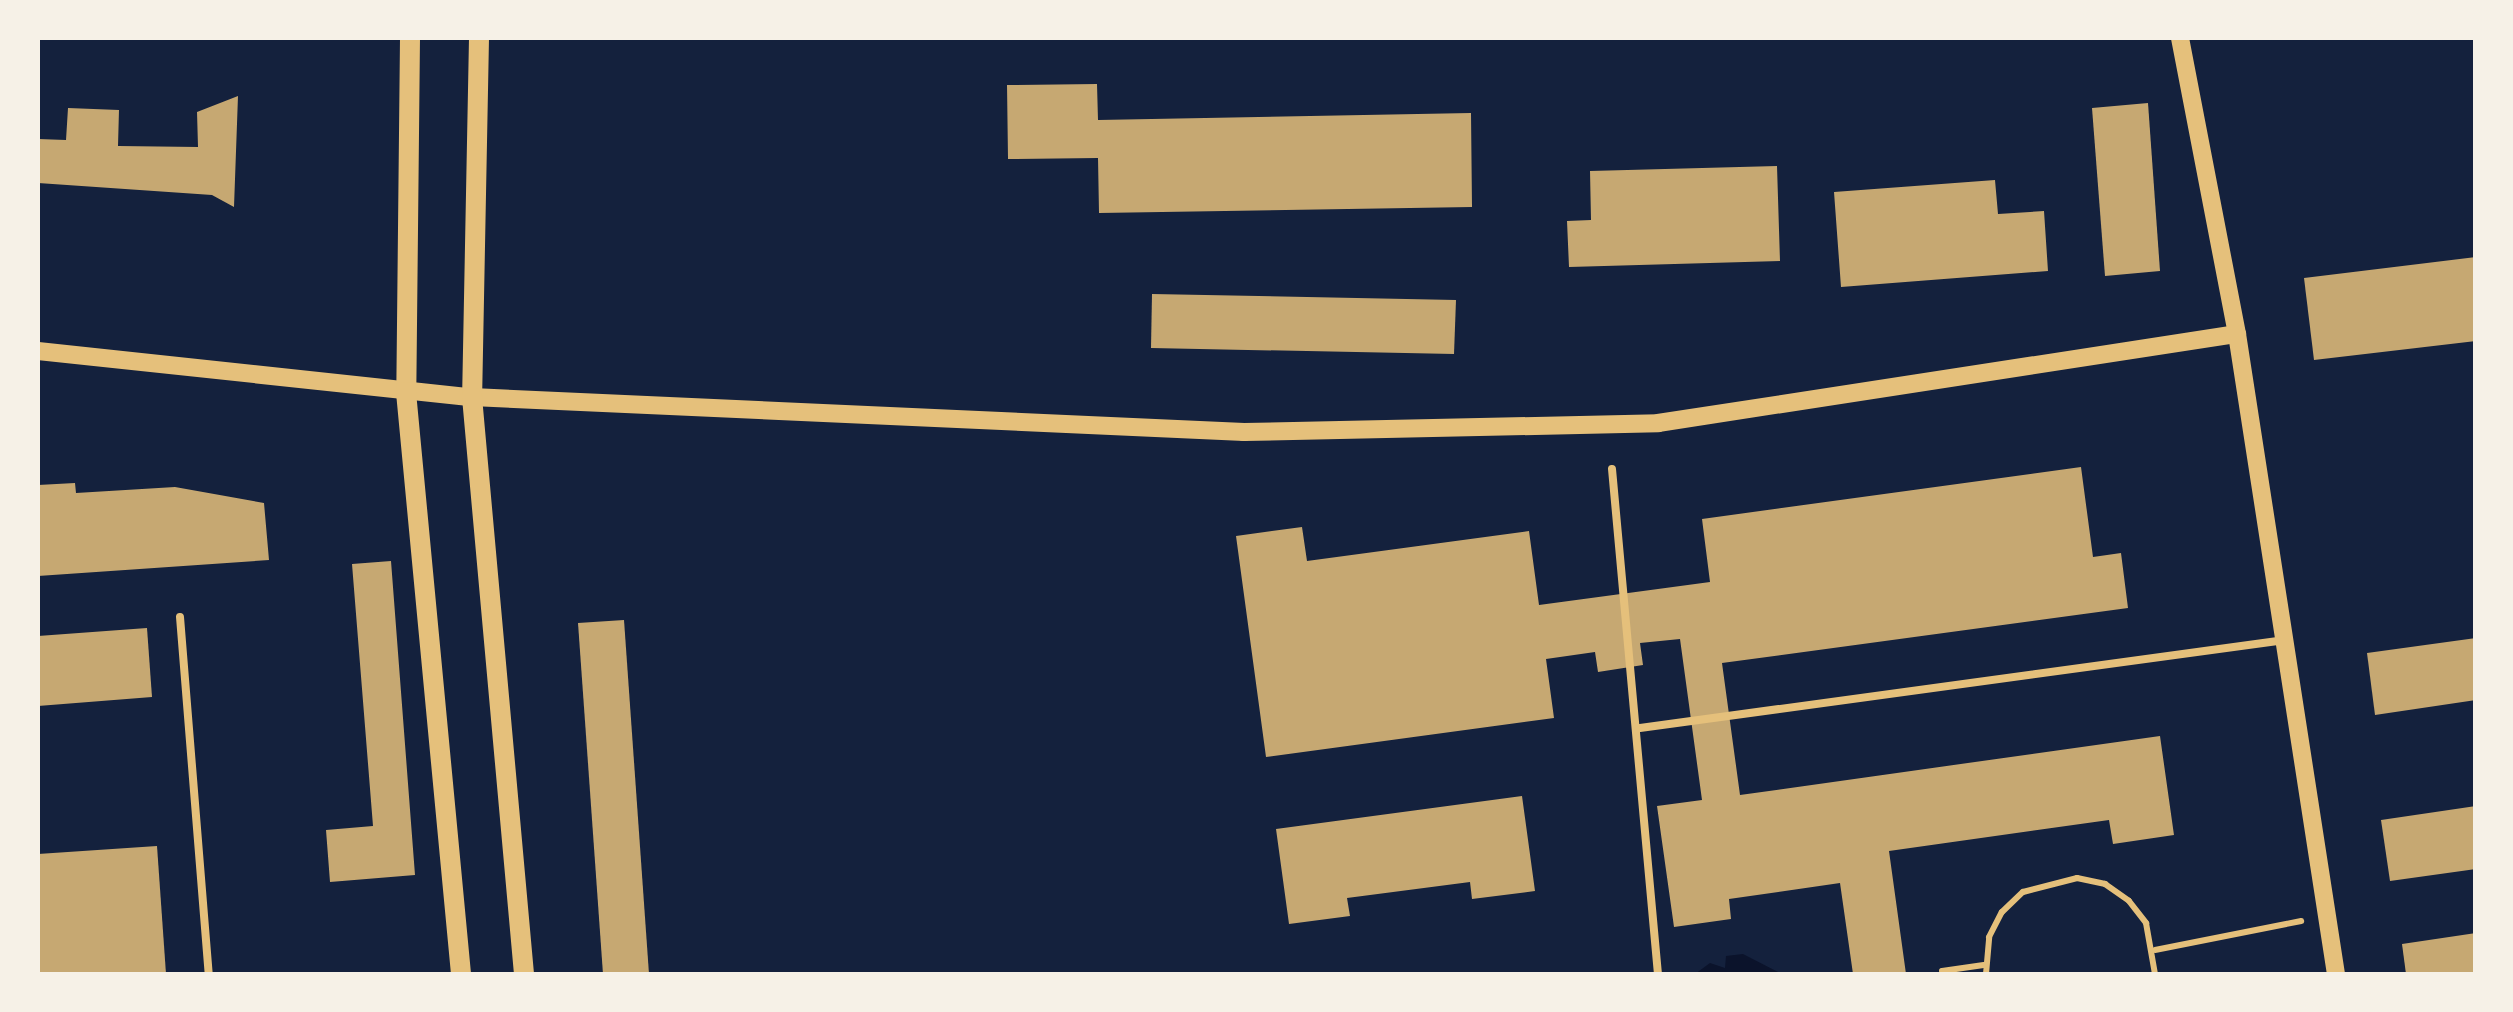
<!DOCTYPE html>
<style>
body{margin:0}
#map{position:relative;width:2513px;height:1012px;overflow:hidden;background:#14213d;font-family:Commissioner,sans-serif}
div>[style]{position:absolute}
.water>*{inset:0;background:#0b132b}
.building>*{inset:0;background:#c6a872}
.path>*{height:6px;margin:-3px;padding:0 3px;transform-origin:3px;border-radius:3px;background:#e5c07b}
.service>*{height:8px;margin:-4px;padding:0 4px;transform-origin:4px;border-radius:4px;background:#e5c07b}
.tertiary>*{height:18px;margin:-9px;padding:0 9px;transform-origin:9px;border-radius:9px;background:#e5c07b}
.secondary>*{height:20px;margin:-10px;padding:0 10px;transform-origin:10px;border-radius:10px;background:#e5c07b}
span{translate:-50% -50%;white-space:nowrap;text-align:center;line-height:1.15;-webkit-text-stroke:9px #f6f1e7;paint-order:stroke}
.frame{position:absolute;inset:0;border:40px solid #f6f1e7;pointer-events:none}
</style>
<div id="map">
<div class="water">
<div style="clip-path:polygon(1743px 954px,1782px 974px,1695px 974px,1710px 963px,1725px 968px,1726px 956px)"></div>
</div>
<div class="building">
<div style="clip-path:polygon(1097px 84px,1098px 120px,1471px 113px,1472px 207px,1099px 213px,1098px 158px,1008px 159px,1007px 85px)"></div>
<div style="clip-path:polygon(238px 96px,234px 207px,212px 195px,38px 183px,38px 139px,66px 140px,68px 108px,119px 110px,118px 146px,198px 147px,197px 112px)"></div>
<div style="clip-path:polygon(2148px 103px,2160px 271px,2105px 276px,2092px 108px)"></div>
<div style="clip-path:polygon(1777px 166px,1780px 261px,1569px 267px,1567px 221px,1591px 220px,1590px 171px)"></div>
<div style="clip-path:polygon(1995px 180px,1998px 214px,2044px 211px,2048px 271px,1841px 287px,1834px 192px)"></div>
<div style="clip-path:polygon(2476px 257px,2476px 341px,2314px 360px,2304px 278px)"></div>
<div style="clip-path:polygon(1152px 294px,1456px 300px,1454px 354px,1151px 348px)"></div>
<div style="clip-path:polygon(2081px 467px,2093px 557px,2121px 553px,2128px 608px,1722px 663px,1740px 795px,2160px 736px,2174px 835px,2113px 844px,2109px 820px,1889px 851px,1906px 974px,1853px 974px,1840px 883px,1729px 899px,1731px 919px,1674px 927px,1657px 806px,1702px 800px,1680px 639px,1640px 643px,1643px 665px,1598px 672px,1595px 652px,1546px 659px,1554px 718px,1266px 757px,1236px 536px,1302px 527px,1307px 561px,1529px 531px,1539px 605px,1710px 582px,1702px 519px)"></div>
<div style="clip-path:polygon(75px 483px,76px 493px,175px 487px,264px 503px,269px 560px,38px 576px,38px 485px)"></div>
<div style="clip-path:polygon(391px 561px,415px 875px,330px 882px,326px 830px,373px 826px,352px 564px)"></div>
<div style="clip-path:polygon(624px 620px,649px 974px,603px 974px,578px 623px)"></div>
<div style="clip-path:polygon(147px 628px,152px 697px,38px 706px,38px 636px)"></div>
<div style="clip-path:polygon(2476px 638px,2476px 700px,2375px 715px,2367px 653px)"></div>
<div style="clip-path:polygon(1522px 796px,1535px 891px,1472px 899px,1470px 882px,1347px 898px,1350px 916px,1289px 924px,1276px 829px)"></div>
<div style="clip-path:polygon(2476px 806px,2476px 869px,2390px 881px,2381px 820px)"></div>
<div style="clip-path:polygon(157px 846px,166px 974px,38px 974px,38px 854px)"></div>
<div style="clip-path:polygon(2476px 933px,2476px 974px,2406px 974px,2402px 944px)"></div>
</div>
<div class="path">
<div style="left:2155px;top:950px;width:149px;rotate:-11.2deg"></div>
<div style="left:1942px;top:971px;width:42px;rotate:-8.1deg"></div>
<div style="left:1986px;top:974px;width:37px;rotate:-85deg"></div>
<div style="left:1989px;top:937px;width:28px;rotate:-63deg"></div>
<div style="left:2002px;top:912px;width:29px;rotate:-44deg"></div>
<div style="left:2023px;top:892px;width:56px;rotate:-14.5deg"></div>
<div style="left:2077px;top:878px;width:29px;rotate:12deg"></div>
<div style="left:2105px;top:884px;width:29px;rotate:35deg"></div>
<div style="left:2129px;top:901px;width:28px;rotate:52deg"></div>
<div style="left:2146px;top:923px;width:52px;rotate:80deg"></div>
</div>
<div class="service">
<div style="left:1612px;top:469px;width:507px;rotate:84.8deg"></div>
<div style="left:180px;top:617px;width:358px;rotate:85.4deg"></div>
<div style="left:1640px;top:728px;width:651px;rotate:-7.77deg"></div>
</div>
<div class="tertiary">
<div style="left:2180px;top:38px;width:301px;rotate:79.1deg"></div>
<div style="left:2237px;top:334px;width:648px;rotate:81.21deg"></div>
<div style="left:38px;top:351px;width:436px;rotate:6.1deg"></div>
<div style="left:472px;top:397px;width:773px;rotate:2.6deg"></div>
<div style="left:1244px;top:432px;width:414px;rotate:-1.2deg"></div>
<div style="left:1658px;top:423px;width:586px;rotate:-8.74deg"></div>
</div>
<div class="secondary">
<div style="left:410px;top:38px;width:354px;rotate:90.6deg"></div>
<div style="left:406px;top:392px;width:585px;rotate:84.6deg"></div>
<div style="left:479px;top:38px;width:359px;rotate:91.1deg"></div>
<div style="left:472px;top:397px;width:579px;rotate:84.85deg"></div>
</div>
<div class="frame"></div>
</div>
